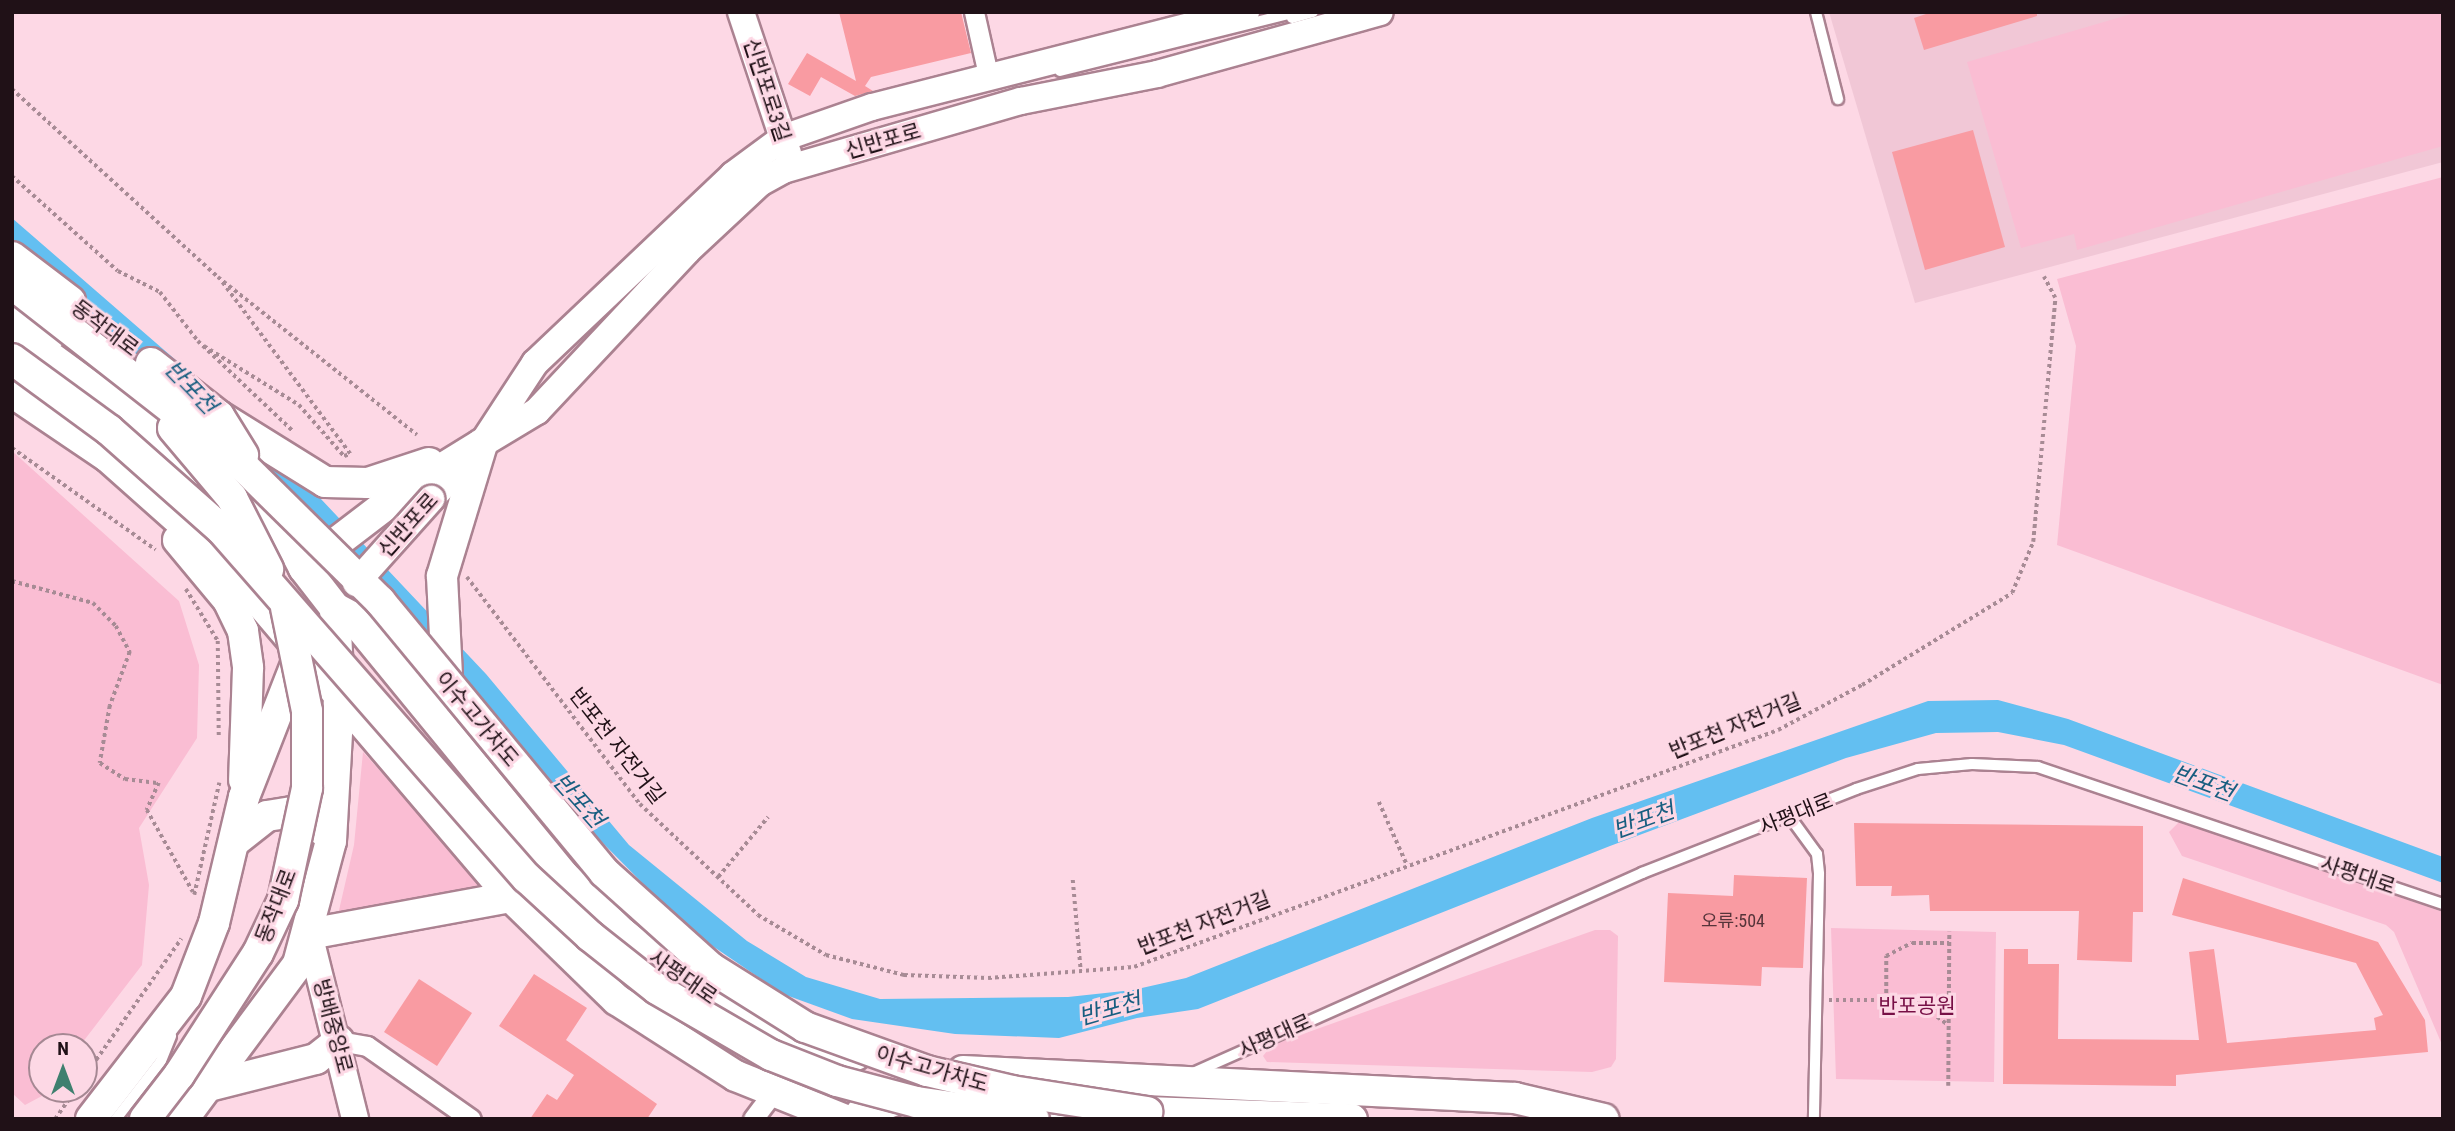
<!DOCTYPE html>
<meta charset="utf-8">
<style>
body{margin:0}
#map{position:relative;width:2455px;height:1131px;overflow:hidden;background:#fdd8e5;font-family:"Roboto Condensed","Noto Sans KR",sans-serif}
div>[style]{position:absolute}
.built>*{inset:0;background:#f1c7d6}
.green>*{inset:0;background:#fabdd3}
.water>*{inset:0;background:#63bff1}
.building>*{inset:0;background:#f99ba2}
.path>*{height:3.5px;margin-top:-1.75px;transform-origin:0;background:repeating-linear-gradient(90deg,#a78b95 0 3.5px,transparent 0 7px)}
.roads{filter:drop-shadow(2px 0 #ab8291) drop-shadow(-2px 0 #ab8291) drop-shadow(0 2px #ab8291) drop-shadow(0 -2px #ab8291)}
.lane>*{height:10px;margin:-5px;padding:0 5px;transform-origin:5px;border-radius:5px;background:#fff}
.street>*{height:19px;margin:-9.5px;padding:0 9.5px;transform-origin:9.5px;border-radius:9.5px;background:#fff}
.secondary>*{height:26px;margin:-13px;padding:0 13px;transform-origin:13px;border-radius:13px;background:#fff}
.primary>*{height:30px;margin:-15px;padding:0 15px;transform-origin:15px;border-radius:15px;background:#fff}
.bridges{filter:drop-shadow(2px 0 #ab8291) drop-shadow(-2px 0 #ab8291) drop-shadow(0 2px #ab8291) drop-shadow(0 -2px #ab8291)}
.secondary-bridge>*{height:26px;margin:-13px;padding:0 13px;transform-origin:13px;border-radius:13px;background:#fff}
.primary-bridge>*{height:30px;margin:-15px;padding:0 15px;transform-origin:15px;border-radius:15px;background:#fff}
span{translate:-50% -50%;white-space:nowrap;text-align:center;line-height:1.15;-webkit-text-stroke:6px #fdd8e5;paint-order:stroke}
.number-label{font-size:18px;color:#56343a}
.number-label span{-webkit-text-stroke-width:0}
.street-label{font-size:21px;color:#201117}
.park-label{font-size:21px;color:#770f46}
.water-label{font-size:23px;color:#185e80;font-style:italic}
.frame{position:absolute;inset:0;border:14px solid #201117;pointer-events:none}
.north{position:absolute;left:28px;top:1033px;width:70px;height:70px;box-sizing:border-box;background:#fdd8e5;border:2px solid #a58893;border-radius:50%;rotate:0deg;font-size:19px;font-weight:700;line-height:28px;text-align:center;color:#201117}
.north::after{content:'';display:block;margin:auto;width:24px;height:32px;background:#3f806f;clip-path:polygon(50% 0,100% 100%,50% 72%,0 100%)}
</style>
<div id="map">
<div class="built">
<div style="clip-path:polygon(1829px 12px,2443px 12px,2443px 162px,1915px 303px)"></div>
</div>
<div class="green">
<div style="clip-path:polygon(2138px 12px,2443px 12px,2443px 146px,2077px 250px,2074px 234px,2021px 248px,1967px 62px)"></div>
<div style="clip-path:polygon(2443px 177px,2443px 685px,2057px 545px,2076px 346px,2057px 279px)"></div>
<div style="clip-path:polygon(12px 451px,179px 601px,199px 665px,197px 738px,139px 828px,149px 885px,142px 965px,79px 1047px,42px 1047px,42px 1089px,55px 1089px,25px 1105px,12px 1093px)"></div>
<div style="clip-path:polygon(363px 752px,490px 893px,337px 919px,354px 845px)"></div>
<div style="clip-path:polygon(2180px 821px,2443px 912px,2443px 1047px,2394px 932px,2386px 925px,2182px 856px,2169px 832px)"></div>
<div style="clip-path:polygon(1831px 928px,1996px 932px,1994px 1082px,1836px 1079px)"></div>
<div style="clip-path:polygon(1595px 930px,1610px 930px,1618px 936px,1616px 1059px,1611px 1067px,1592px 1072px,1267px 1062px,1263px 1056px,1272px 1045px)"></div>
</div>
<div class="water">
<div style="clip-path:polygon(12px 218px,254px 428px,486px 674px,629px 845px,747px 941px,806px 977px,880px 999px,1068px 997px,1133px 990px,1186px 978px,1592px 818px,1928px 701px,1998px 700px,2068px 719px,2443px 857px,2443px 883px,2064px 745px,1998px 732px,1936px 733px,1846px 758px,1610px 846px,1198px 1009px,1137px 1018px,1059px 1038px,955px 1034px,852px 1019px,783px 994px,689px 930px,577px 817px,239px 452px,85px 307px,12px 251px)"></div>
</div>
<div class="building">
<div style="clip-path:polygon(839px 12px,961px 12px,971px 53px,871px 77px,865px 86px,873px 91px,855px 96px,821px 77px,810px 96px,788px 84px,807px 53px,856px 81px)"></div>
<div style="clip-path:polygon(1932px 12px,2037px 12px,2037px 16px,1924px 50px,1914px 18px)"></div>
<div style="clip-path:polygon(1973px 130px,2005px 247px,1925px 270px,1892px 152px)"></div>
<div style="clip-path:polygon(1854px 823px,2143px 826px,2143px 912px,2133px 912px,2132px 962px,2077px 960px,2079px 911px,1930px 911px,1929px 895px,1891px 896px,1892px 886px,1856px 886px)"></div>
<div style="clip-path:polygon(1734px 875px,1807px 878px,1803px 968px,1762px 967px,1761px 986px,1664px 982px,1668px 893px,1733px 896px)"></div>
<div style="clip-path:polygon(2183px 878px,2378px 942px,2425px 1020px,2428px 1052px,2176px 1075px,2176px 1086px,2003px 1084px,2004px 949px,2028px 949px,2028px 964px,2059px 964px,2058px 1039px,2199px 1040px,2189px 952px,2214px 949px,2227px 1043px,2376px 1030px,2374px 1018px,2383px 1015px,2356px 963px,2172px 915px)"></div>
<div style="clip-path:polygon(534px 974px,587px 1008px,566px 1040px,657px 1104px,647px 1119px,530px 1119px,547px 1094px,557px 1100px,574px 1075px,499px 1026px)"></div>
<div style="clip-path:polygon(419px 979px,472px 1013px,437px 1066px,384px 1032px)"></div>
</div>
<div class="path">
<div style="left:12px;top:89px;width:279px;rotate:42.4deg"></div>
<div style="left:218px;top:277px;width:254px;rotate:38.4deg"></div>
<div style="left:12px;top:176px;width:142px;rotate:41.9deg"></div>
<div style="left:118px;top:271px;width:47px;rotate:26.6deg"></div>
<div style="left:160px;top:292px;width:62px;rotate:52.2deg"></div>
<div style="left:198px;top:341px;width:132px;rotate:43.5deg"></div>
<div style="left:204px;top:346px;width:112px;rotate:31.8deg"></div>
<div style="left:299px;top:405px;width:68px;rotate:48.6deg"></div>
<div style="left:344px;top:456px;width:6px;rotate:-18deg"></div>
<div style="left:350px;top:454px;width:216px;rotate:-126.7deg"></div>
<div style="left:12px;top:448px;width:176px;rotate:35.3deg"></div>
<div style="left:467px;top:577px;width:285px;rotate:52.7deg"></div>
<div style="left:640px;top:804px;width:162px;rotate:43.2deg"></div>
<div style="left:758px;top:915px;width:79px;rotate:30.5deg"></div>
<div style="left:826px;top:955px;width:81px;rotate:14.4deg"></div>
<div style="left:904px;top:975px;width:84px;rotate:2deg"></div>
<div style="left:988px;top:978px;width:146px;rotate:-4.3deg"></div>
<div style="left:1134px;top:967px;width:686px;rotate:-20.2deg"></div>
<div style="left:1778px;top:730px;width:95px;rotate:-28.2deg"></div>
<div style="left:1862px;top:685px;width:176px;rotate:-31.5deg"></div>
<div style="left:2012px;top:593px;width:55px;rotate:-67.6deg"></div>
<div style="left:2033px;top:542px;width:245px;rotate:-84.8deg"></div>
<div style="left:2055px;top:298px;width:24px;rotate:-118deg"></div>
<div style="left:12px;top:581px;width:84px;rotate:15.2deg"></div>
<div style="left:93px;top:603px;width:33px;rotate:45deg"></div>
<div style="left:116px;top:626px;width:30px;rotate:62deg"></div>
<div style="left:130px;top:652px;width:58px;rotate:110.3deg"></div>
<div style="left:110px;top:706px;width:58px;rotate:100deg"></div>
<div style="left:100px;top:763px;width:30px;rotate:33deg"></div>
<div style="left:125px;top:779px;width:34px;rotate:7deg"></div>
<div style="left:159px;top:783px;width:30px;rotate:114deg"></div>
<div style="left:147px;top:810px;width:94px;rotate:60.7deg"></div>
<div style="left:186px;top:589px;width:61px;rotate:58.4deg"></div>
<div style="left:218px;top:641px;width:96px;rotate:89.4deg"></div>
<div style="left:1379px;top:802px;width:69px;rotate:66deg"></div>
<div style="left:718px;top:877px;width:78px;rotate:-50.2deg"></div>
<div style="left:1073px;top:880px;width:91px;rotate:85deg"></div>
<div style="left:194px;top:895px;width:115px;rotate:-77.4deg"></div>
<div style="left:1829px;top:1000px;width:86px"></div>
<div style="left:1915px;top:1000px;width:41px;rotate:37.1deg"></div>
<div style="left:1886px;top:1000px;width:44px;rotate:-90deg"></div>
<div style="left:1886px;top:956px;width:29px;rotate:-27deg"></div>
<div style="left:1912px;top:943px;width:37px"></div>
<div style="left:84px;top:1077px;width:169px;rotate:-54.9deg"></div>
<div style="left:1948px;top:1086px;width:154px;rotate:-89.6deg"></div>
<div style="left:55px;top:1119px;width:37px;rotate:-55deg"></div>
</div>
<div class="roads">
<div class="lane">
<div style="left:1816px;top:12px;width:90px;rotate:75.8deg"></div>
<div style="left:1292px;top:18px;width:22px;rotate:-16deg"></div>
<div style="left:1060px;top:71px;width:244px;rotate:-14deg"></div>
<div style="left:1790px;top:817px;width:46px;rotate:53.9deg"></div>
<div style="left:1817px;top:854px;width:20px;rotate:84deg"></div>
<div style="left:1819px;top:874px;width:245px;rotate:91.2deg"></div>
<div style="left:1193px;top:1073px;width:492px;rotate:-24deg"></div>
<div style="left:1642px;top:873px;width:230px;rotate:-21.4deg"></div>
<div style="left:1856px;top:789px;width:65px;rotate:-17.9deg"></div>
<div style="left:1918px;top:769px;width:54px;rotate:-5.3deg"></div>
<div style="left:1972px;top:764px;width:66px;rotate:2.6deg"></div>
<div style="left:2038px;top:767px;width:428px;rotate:18.7deg"></div>
<div style="left:116px;top:1119px;width:73px;rotate:-52.2deg"></div>
<div style="left:161px;top:1061px;width:27px;rotate:-68deg"></div>
</div>
<div class="street">
<div style="left:974px;top:12px;width:69px;rotate:77.4deg"></div>
<div style="left:339px;top:1041px;width:28px;rotate:10deg"></div>
<div style="left:367px;top:1046px;width:127px;rotate:35.1deg"></div>
<div style="left:753px;top:1119px;width:34px;rotate:-53deg"></div>
</div>
<div class="secondary">
<div style="left:741px;top:12px;width:149px;rotate:71.6deg"></div>
<div style="left:482px;top:444px;width:64px;rotate:-31deg"></div>
<div style="left:537px;top:411px;width:219px;rotate:-46.8deg"></div>
<div style="left:687px;top:251px;width:100px;rotate:-43deg"></div>
<div style="left:760px;top:183px;width:26px;rotate:-29deg"></div>
<div style="left:783px;top:170px;width:248px;rotate:-16.2deg"></div>
<div style="left:1021px;top:101px;width:139px;rotate:-11.2deg"></div>
<div style="left:1157px;top:74px;width:231px;rotate:-15.5deg"></div>
<div style="left:431px;top:499px;width:75px;rotate:-47.2deg"></div>
<div style="left:482px;top:444px;width:97px;rotate:-56.8deg"></div>
<div style="left:535px;top:363px;width:273px;rotate:-43.5deg"></div>
<div style="left:733px;top:175px;width:62px;rotate:-36.5deg"></div>
<div style="left:783px;top:138px;width:94px;rotate:-19.2deg"></div>
<div style="left:872px;top:107px;width:386px;rotate:-14.3deg"></div>
<div style="left:309px;top:934px;width:191px;rotate:76deg"></div>
</div>
<div class="primary">
<div style="left:12px;top:305px;width:49px;rotate:36.6deg"></div>
<div style="left:12px;top:329px;width:180px;rotate:36.2deg"></div>
<div style="left:157px;top:435px;width:51px;rotate:41.8deg"></div>
<div style="left:12px;top:392px;width:116px;rotate:34.1deg"></div>
<div style="left:108px;top:457px;width:155px;rotate:41.6deg"></div>
<div style="left:224px;top:560px;width:443px;rotate:49.6deg"></div>
<div style="left:511px;top:897px;width:148px;rotate:44.2deg"></div>
<div style="left:617px;top:1000px;width:141px;rotate:32.6deg"></div>
<div style="left:736px;top:1076px;width:115px;rotate:21.9deg"></div>
<div style="left:219px;top:416px;width:125px;rotate:31.9deg"></div>
<div style="left:325px;top:482px;width:43px;rotate:1.3deg"></div>
<div style="left:368px;top:483px;width:64px;rotate:-18.2deg"></div>
<div style="left:178px;top:540px;width:78px;rotate:50.2deg"></div>
<div style="left:228px;top:600px;width:34px;rotate:64deg"></div>
<div style="left:243px;top:631px;width:37px;rotate:82deg"></div>
<div style="left:248px;top:668px;width:112px;rotate:92deg"></div>
<div style="left:307px;top:565px;width:112px;rotate:-37.4deg"></div>
<div style="left:396px;top:497px;width:101px;rotate:-31.6deg"></div>
<div style="left:335px;top:608px;width:19px;rotate:28deg"></div>
<div style="left:352px;top:617px;width:333px;rotate:50.7deg"></div>
<div style="left:563px;top:875px;width:83px;rotate:44.5deg"></div>
<div style="left:622px;top:933px;width:92px;rotate:37.5deg"></div>
<div style="left:695px;top:989px;width:109px;rotate:28.4deg"></div>
<div style="left:791px;top:1041px;width:66px;rotate:12.3deg"></div>
<div style="left:448px;top:695px;width:119px;rotate:-92.9deg"></div>
<div style="left:442px;top:576px;width:138px;rotate:-73.1deg"></div>
<div style="left:234px;top:842px;width:42px;rotate:-38.2deg"></div>
<div style="left:267px;top:816px;width:25px;rotate:-9deg"></div>
<div style="left:292px;top:812px;width:22px;rotate:18deg"></div>
<div style="left:313px;top:819px;width:14px;rotate:51deg"></div>
<div style="left:309px;top:934px;width:205px;rotate:-10.4deg"></div>
<div style="left:963px;top:1071px;width:553px;rotate:2.8deg"></div>
<div style="left:1515px;top:1098px;width:91px;rotate:13.3deg"></div>
<div style="left:209px;top:1086px;width:110px;rotate:-14.2deg"></div>
<div style="left:316px;top:1059px;width:29px;rotate:-38deg"></div>
<div style="left:861px;top:1113px;width:52px;rotate:-20.2deg"></div>
<div style="left:91px;top:1119px;width:155px;rotate:-52.3deg"></div>
<div style="left:186px;top:996px;width:78px;rotate:-69deg"></div>
<div style="left:214px;top:923px;width:130px;rotate:-76.6deg"></div>
<div style="left:244px;top:797px;width:159px;rotate:-68.6deg"></div>
<div style="left:183px;top:1119px;width:193px;rotate:-53.4deg"></div>
<div style="left:298px;top:964px;width:127px;rotate:-75deg"></div>
<div style="left:331px;top:841px;width:145px;rotate:-86.8deg"></div>
<div style="left:339px;top:696px;width:88px;rotate:-92.6deg"></div>
<div style="left:335px;top:608px;width:51px;rotate:-127.8deg"></div>
<div style="left:304px;top:568px;width:89px;rotate:-117.4deg"></div>
<div style="left:1060px;top:1119px;width:87px;rotate:-4.6deg"></div>
<div style="left:1147px;top:1112px;width:205px;rotate:2deg"></div>
</div>
</div>
<div class="bridges">
<div class="secondary-bridge">
<div style="left:356px;top:583px;width:113px;rotate:-48.2deg"></div>
</div>
<div class="primary-bridge">
<div style="left:12px;top:257px;width:73px;rotate:37.2deg"></div>
<div style="left:12px;top:284px;width:286px;rotate:38deg"></div>
<div style="left:237px;top:460px;width:201px;rotate:44.6deg"></div>
<div style="left:380px;top:601px;width:352px;rotate:50.4deg"></div>
<div style="left:604px;top:872px;width:144px;rotate:41.9deg"></div>
<div style="left:711px;top:968px;width:111px;rotate:32.1deg"></div>
<div style="left:805px;top:1027px;width:130px;rotate:19.8deg"></div>
<div style="left:927px;top:1071px;width:87px;rotate:13.2deg"></div>
<div style="left:1012px;top:1091px;width:137px;rotate:8.8deg"></div>
<div style="left:12px;top:359px;width:120px;rotate:36.2deg"></div>
<div style="left:109px;top:430px;width:149px;rotate:41.5deg"></div>
<div style="left:221px;top:529px;width:464px;rotate:48.8deg"></div>
<div style="left:527px;top:878px;width:86px;rotate:42.6deg"></div>
<div style="left:590px;top:936px;width:85px;rotate:38.3deg"></div>
<div style="left:657px;top:989px;width:132px;rotate:30.1deg"></div>
<div style="left:771px;top:1055px;width:71px;rotate:21.5deg"></div>
<div style="left:837px;top:1081px;width:82px;rotate:14.9deg"></div>
<div style="left:916px;top:1102px;width:119px;rotate:8.2deg"></div>
<div style="left:151px;top:363px;width:86px;rotate:37.9deg"></div>
<div style="left:219px;top:416px;width:46px;rotate:58.4deg"></div>
<div style="left:173px;top:428px;width:92px;rotate:49.9deg"></div>
<div style="left:232px;top:498px;width:80px;rotate:63.1deg"></div>
<div style="left:145px;top:1119px;width:56px;rotate:-52.3deg"></div>
<div style="left:179px;top:1075px;width:145px;rotate:-57.1deg"></div>
<div style="left:258px;top:953px;width:59px;rotate:-64.7deg"></div>
<div style="left:283px;top:900px;width:115px;rotate:-77.9deg"></div>
<div style="left:307px;top:788px;width:77px;rotate:-90deg"></div>
<div style="left:307px;top:711px;width:105px;rotate:-101.5deg"></div>
</div>
</div>
<div class="number-label">
<span style="left:1733px;top:921px">오류:504</span>
</div>
<div class="street-label">
<span style="left:767px;top:90px;rotate:72deg">신반포로3길</span>
<span style="left:883px;top:141px;rotate:-16deg">신반포로</span>
<span style="left:105px;top:328px;rotate:37deg">동작대로</span>
<span style="left:408px;top:525px;rotate:-48deg">신반포로</span>
<span style="left:477px;top:719px;rotate:50deg">이수고가차도</span>
<span style="left:1735px;top:726px;rotate:-22deg">반포천 자전거길</span>
<span style="left:617px;top:746px;rotate:52deg">반포천 자전거길</span>
<span style="left:1796px;top:814px;rotate:-22deg">사평대로</span>
<span style="left:2358px;top:875px;rotate:19deg">사평대로</span>
<span style="left:276px;top:906px;rotate:-69deg">동작대로</span>
<span style="left:1204px;top:923px;rotate:-21deg">반포천 자전거길</span>
<span style="left:683px;top:977px;rotate:35deg">사평대로</span>
<span style="left:333px;top:1026px;rotate:75deg">방배중앙로</span>
<span style="left:1275px;top:1036px;rotate:-24deg">사평대로</span>
<span style="left:932px;top:1069px;rotate:16deg">이수고가차도</span>
</div>
<div class="park-label">
<span style="left:1917px;top:1006px">반포공원</span>
</div>
<div class="water-label">
<span style="left:190px;top:388px;rotate:46deg">반포천</span>
<span style="left:2203px;top:784px;rotate:20deg">반포천</span>
<span style="left:578px;top:801px;rotate:48deg">반포천</span>
<span style="left:1644px;top:821px;rotate:-20deg">반포천</span>
<span style="left:1110px;top:1010px;rotate:-16deg">반포천</span>
</div>
<div class="frame"></div>
<div class="north">N</div>
</div>
